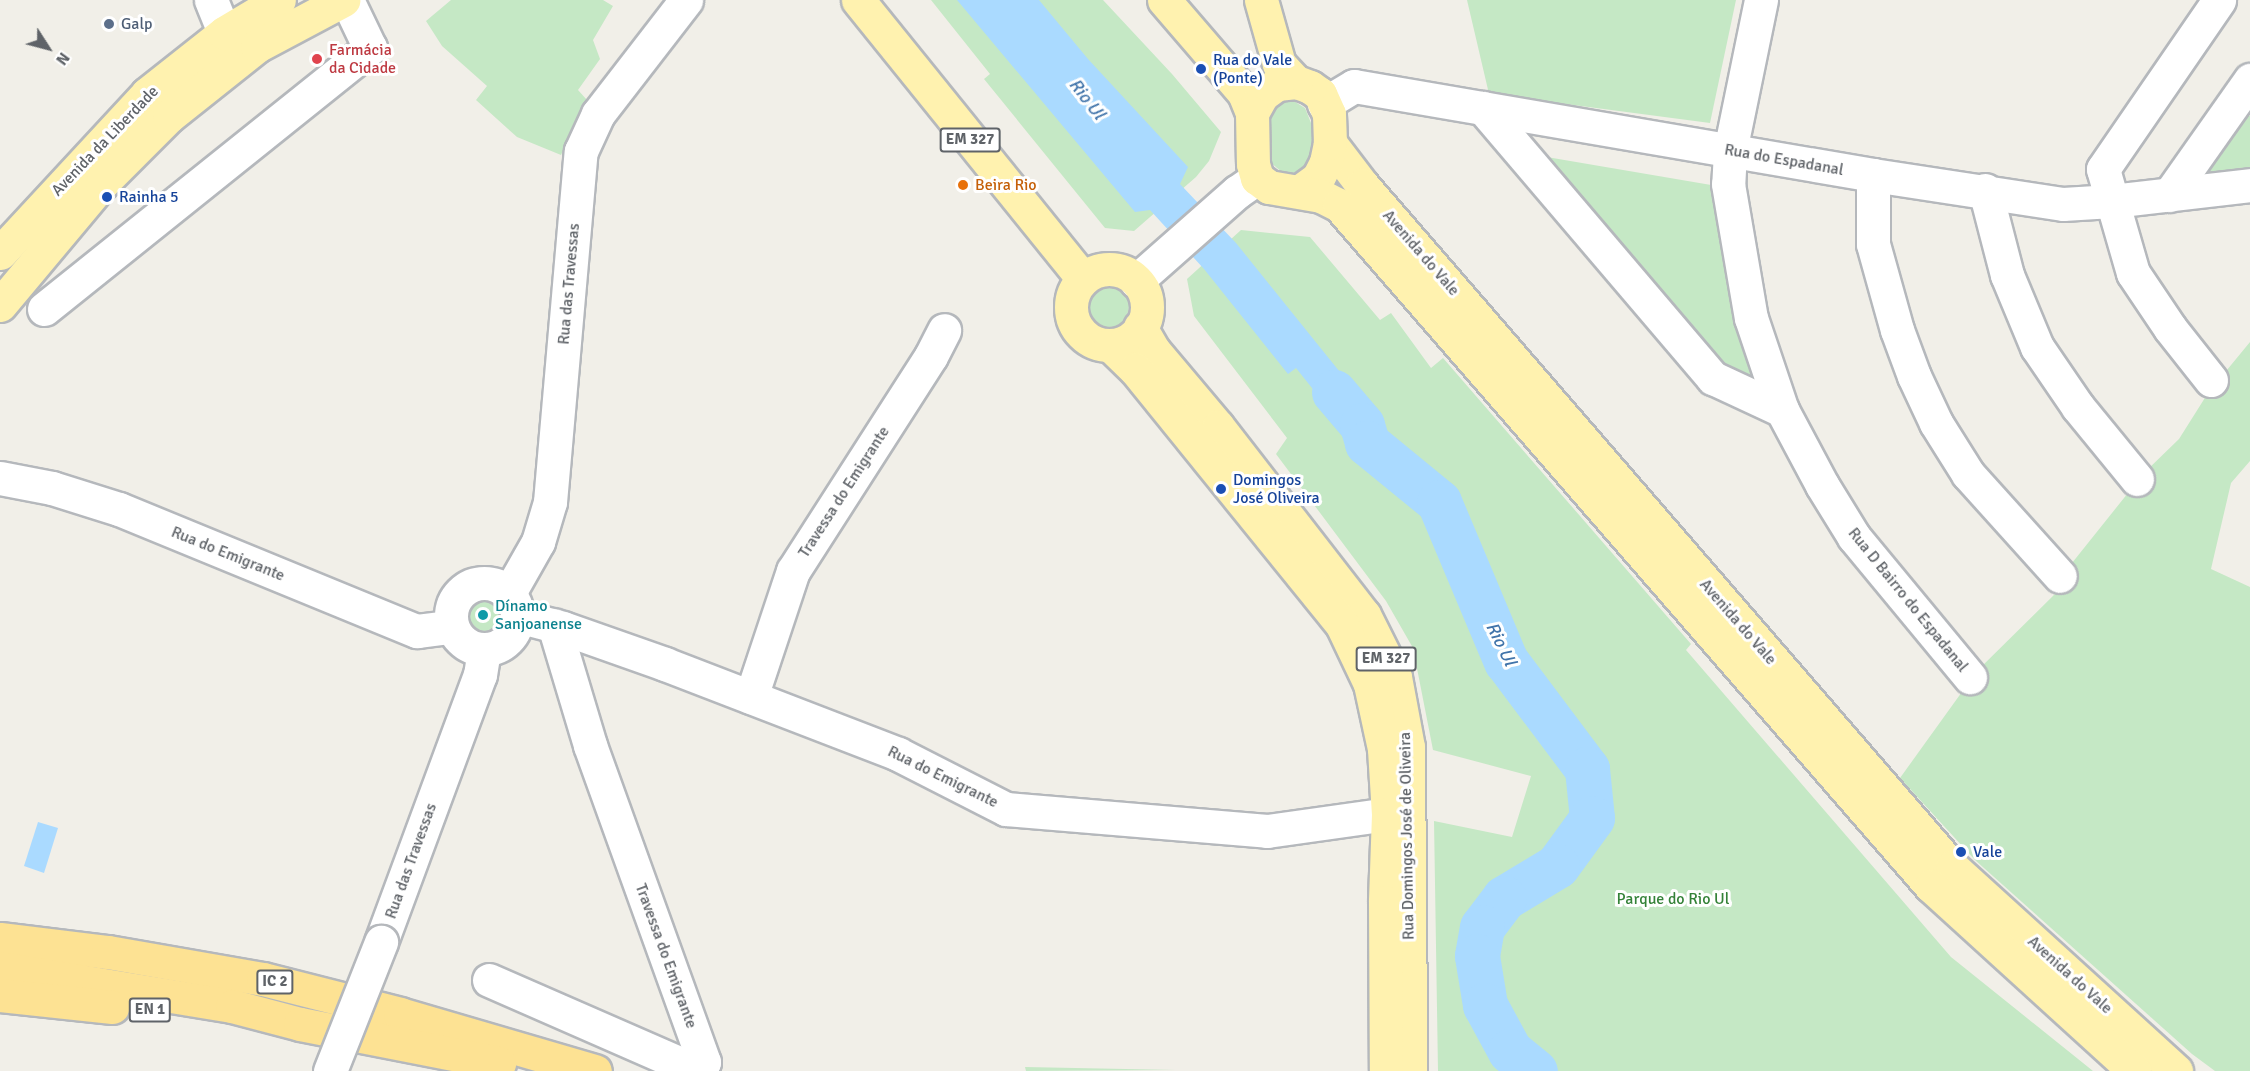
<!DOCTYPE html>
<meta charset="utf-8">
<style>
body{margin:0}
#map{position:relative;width:2250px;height:1071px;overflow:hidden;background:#f1efe8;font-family:Signika,sans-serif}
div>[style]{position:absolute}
.green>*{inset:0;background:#c5e8c5}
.round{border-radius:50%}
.water>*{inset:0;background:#aadaff}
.river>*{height:45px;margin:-22.5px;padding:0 22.5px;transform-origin:22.5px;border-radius:22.5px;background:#aadaff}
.roads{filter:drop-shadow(2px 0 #b5b8bc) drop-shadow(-2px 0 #b5b8bc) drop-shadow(0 2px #b5b8bc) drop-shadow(0 -2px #b5b8bc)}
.minor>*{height:33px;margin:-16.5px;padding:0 16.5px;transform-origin:16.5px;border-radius:16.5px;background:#fff}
.minor>.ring{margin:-16.5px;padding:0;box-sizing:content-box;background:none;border:33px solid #fff;border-radius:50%}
.major>*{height:33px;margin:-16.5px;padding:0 16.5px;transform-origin:16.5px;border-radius:16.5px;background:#fff2af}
.major>.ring{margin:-16.5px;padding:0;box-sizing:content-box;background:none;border:33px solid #fff2af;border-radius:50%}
.highway>*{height:33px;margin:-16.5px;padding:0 16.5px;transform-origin:16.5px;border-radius:16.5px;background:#fde293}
.bridges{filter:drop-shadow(2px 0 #b5b8bc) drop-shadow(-2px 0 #b5b8bc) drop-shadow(0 2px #b5b8bc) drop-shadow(0 -2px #b5b8bc)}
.minor-bridge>*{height:33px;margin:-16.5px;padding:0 16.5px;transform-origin:16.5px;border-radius:16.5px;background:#fff}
.dots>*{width:16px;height:16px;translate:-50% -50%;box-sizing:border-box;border:3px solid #fff;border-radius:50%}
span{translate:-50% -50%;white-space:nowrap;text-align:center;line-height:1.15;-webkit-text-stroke:6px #fff;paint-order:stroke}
.shield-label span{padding:2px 4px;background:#fff;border:2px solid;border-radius:4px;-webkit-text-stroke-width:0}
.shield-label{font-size:15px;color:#5f6368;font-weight:700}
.service-label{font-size:16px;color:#4e5e75}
.left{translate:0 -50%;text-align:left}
.health-label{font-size:16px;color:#be3a42}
.transit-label{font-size:16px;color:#164399}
.street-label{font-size:16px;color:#5f6368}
.food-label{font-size:16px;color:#c56008}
.culture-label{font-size:16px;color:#0d838f}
.park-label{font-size:16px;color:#348238}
.water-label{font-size:18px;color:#4174aa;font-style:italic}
.north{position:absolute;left:18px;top:18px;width:60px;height:60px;-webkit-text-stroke:4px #fff;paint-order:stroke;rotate:126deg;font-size:16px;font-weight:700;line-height:24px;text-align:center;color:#5f6368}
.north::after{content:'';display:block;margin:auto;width:21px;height:27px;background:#5f6368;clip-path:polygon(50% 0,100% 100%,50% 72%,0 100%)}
</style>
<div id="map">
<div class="green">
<div style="clip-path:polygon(451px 0,603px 0,613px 6px,593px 40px,600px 59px,578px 90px,587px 100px,561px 155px,517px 137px,476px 100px,487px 86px,442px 46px,426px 21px)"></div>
<div style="clip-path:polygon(931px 0,1103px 0,1172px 74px,1221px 132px,1209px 161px,1196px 177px,1134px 231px,1105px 228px,984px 79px,990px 74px)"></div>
<div style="clip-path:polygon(1467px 0,1736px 0,1710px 123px,1489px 94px)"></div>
<div style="clip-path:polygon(1292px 100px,1305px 108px,1313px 128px,1313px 141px,1309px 160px,1302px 169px,1293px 173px,1283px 173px,1270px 162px,1267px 123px,1275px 106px)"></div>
<div style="clip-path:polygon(2246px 115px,2250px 116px,2250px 173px,2208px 177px,2204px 171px)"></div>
<div style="clip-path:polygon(1535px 155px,1717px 186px,1764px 389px,1719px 365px)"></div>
<div style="clip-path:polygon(1241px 230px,1310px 237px,1380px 320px,1391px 313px,1431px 368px,1443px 358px,1691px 644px,1686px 650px,1951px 957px,2093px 1071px,1438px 1071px,1434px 821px,1512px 837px,1531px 776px,1433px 750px,1413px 648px,1386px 601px,1276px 454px,1287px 438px,1194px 316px,1187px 279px)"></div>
<div class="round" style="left:1083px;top:283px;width:46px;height:46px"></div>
<div style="clip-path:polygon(2250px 342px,2250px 461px,2231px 483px,2211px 569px,2250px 587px,2250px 1071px,2215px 1071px,2192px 1054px,1975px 860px,1900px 778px,1977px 671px,2060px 589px,2064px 573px,2144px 473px,2179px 439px,2208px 393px)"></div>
<div class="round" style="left:467px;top:600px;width:32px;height:32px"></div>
<div style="clip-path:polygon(1025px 1067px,1176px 1070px,1026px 1071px)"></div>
</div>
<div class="water">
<div style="clip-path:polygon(957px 0,1039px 0,1088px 59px,1188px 167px,1180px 184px,1236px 243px,1385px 428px,1360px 448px,1296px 368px,1288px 374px,1204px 269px,1150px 210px,1135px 212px)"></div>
<div style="clip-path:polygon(38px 822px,58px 828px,44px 873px,24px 866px)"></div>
</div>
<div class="river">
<div style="left:1334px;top:392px;width:43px;rotate:49.7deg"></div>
<div style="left:1362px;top:425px;width:19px;rotate:74deg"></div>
<div style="left:1367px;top:443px;width:93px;rotate:39.3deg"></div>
<div style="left:1439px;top:502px;width:173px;rotate:67.2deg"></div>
<div style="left:1506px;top:661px;width:135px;rotate:53.1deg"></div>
<div style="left:1587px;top:769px;width:49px;rotate:84.2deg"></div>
<div style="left:1592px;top:818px;width:59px;rotate:126.1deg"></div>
<div style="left:1557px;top:866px;width:62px;rotate:148.9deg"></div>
<div style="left:1504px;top:898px;width:36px;rotate:127deg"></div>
<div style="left:1482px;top:927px;width:29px;rotate:100deg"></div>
<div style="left:1477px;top:956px;width:50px;rotate:80.7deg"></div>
<div style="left:1485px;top:1005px;width:52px;rotate:61.5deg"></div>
<div style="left:1510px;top:1051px;width:32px;rotate:39deg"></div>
</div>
<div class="roads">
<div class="minor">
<div style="left:211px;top:0;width:35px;rotate:68deg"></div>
<div style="left:1761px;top:0;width:154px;rotate:101.6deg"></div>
<div style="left:1730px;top:151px;width:33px;rotate:93deg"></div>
<div style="left:1728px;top:184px;width:136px;rotate:80.3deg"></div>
<div style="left:1751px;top:318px;width:97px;rotate:71.4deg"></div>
<div style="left:1782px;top:410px;width:85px;rotate:61.9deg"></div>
<div style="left:1822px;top:485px;width:61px;rotate:58.4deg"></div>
<div style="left:1854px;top:537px;width:182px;rotate:50.4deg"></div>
<div style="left:1324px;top:104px;width:35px;rotate:-31deg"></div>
<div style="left:1354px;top:86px;width:527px;rotate:9.73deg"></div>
<div style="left:1873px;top:175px;width:192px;rotate:8.7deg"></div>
<div style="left:2063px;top:204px;width:49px;rotate:-3.5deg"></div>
<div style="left:2112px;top:201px;width:139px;rotate:-6.6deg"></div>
<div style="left:1483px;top:108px;width:355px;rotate:49.6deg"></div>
<div style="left:1713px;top:378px;width:76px;rotate:24.9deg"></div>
<div style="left:1873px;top:175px;width:69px;rotate:90deg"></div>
<div style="left:1873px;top:244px;width:89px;rotate:74.4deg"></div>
<div style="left:1897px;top:330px;width:49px;rotate:69.7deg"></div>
<div style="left:1914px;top:376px;width:52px;rotate:64.9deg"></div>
<div style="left:1936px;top:423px;width:60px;rotate:57.9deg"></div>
<div style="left:1968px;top:474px;width:137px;rotate:48deg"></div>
<div style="left:1985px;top:190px;width:88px;rotate:75.5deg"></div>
<div style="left:2007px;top:275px;width:78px;rotate:67.4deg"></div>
<div style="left:2037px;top:347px;width:73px;rotate:55.7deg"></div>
<div style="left:2078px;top:407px;width:93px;rotate:50.7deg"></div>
<div style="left:2169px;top:195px;width:141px;rotate:-54.8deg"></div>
<div style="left:1136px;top:281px;width:135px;rotate:-41.4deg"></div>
<div style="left:1237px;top:192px;width:24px;rotate:-35deg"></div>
<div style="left:44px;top:309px;width:418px;rotate:-38.7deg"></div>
<div style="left:370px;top:48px;width:53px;rotate:-115.6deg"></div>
<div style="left:2211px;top:380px;width:66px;rotate:-128.3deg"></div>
<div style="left:2170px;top:328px;width:66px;rotate:-123.9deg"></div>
<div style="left:2133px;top:273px;width:108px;rotate:-106.1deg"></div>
<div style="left:2103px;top:169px;width:205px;rotate:-55.5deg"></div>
<div style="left:0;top:478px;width:53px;rotate:10.9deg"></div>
<div style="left:52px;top:488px;width:70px;rotate:17.4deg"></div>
<div style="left:119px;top:509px;width:322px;rotate:22.3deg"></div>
<div style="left:417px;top:631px;width:35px;rotate:-7deg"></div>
<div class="ring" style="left:451px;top:583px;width:33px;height:33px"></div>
<div style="left:509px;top:593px;width:59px;rotate:-60.4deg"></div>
<div style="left:538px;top:542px;width:42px;rotate:-73.3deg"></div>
<div style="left:550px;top:502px;width:352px;rotate:-85deg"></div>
<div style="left:581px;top:151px;width:41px;rotate:-65.3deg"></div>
<div style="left:598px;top:114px;width:144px;rotate:-52.3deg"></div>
<div style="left:518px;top:616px;width:47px;rotate:14.9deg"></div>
<div style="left:563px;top:628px;width:108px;rotate:19.4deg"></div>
<div style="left:665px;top:664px;width:250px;rotate:21.1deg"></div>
<div style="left:898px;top:754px;width:121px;rotate:27deg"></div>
<div style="left:1006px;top:809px;width:262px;rotate:4.8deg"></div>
<div style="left:1267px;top:831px;width:122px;rotate:-8deg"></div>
<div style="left:751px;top:697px;width:133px;rotate:-71.6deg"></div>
<div style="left:793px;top:571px;width:255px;rotate:-57.3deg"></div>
<div style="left:931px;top:356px;width:29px;rotate:-63deg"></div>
<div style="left:381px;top:942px;width:285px;rotate:-69.7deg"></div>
<div style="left:480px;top:675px;width:26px;rotate:-81deg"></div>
<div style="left:489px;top:980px;width:223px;rotate:23.6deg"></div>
<div style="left:693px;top:1069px;width:13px;rotate:-32deg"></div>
<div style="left:704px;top:1062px;width:337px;rotate:-109.8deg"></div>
<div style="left:590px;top:745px;width:125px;rotate:-106.7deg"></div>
</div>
<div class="major">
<div style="left:858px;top:0;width:358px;rotate:51.1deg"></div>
<div style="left:1164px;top:0;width:123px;rotate:49.3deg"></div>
<div style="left:1244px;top:93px;width:22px;rotate:68deg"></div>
<div style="left:1261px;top:0;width:66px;rotate:74.3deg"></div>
<div style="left:1279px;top:64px;width:25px;rotate:47deg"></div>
<div style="left:1330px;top:143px;width:53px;rotate:52.7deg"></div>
<div style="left:1362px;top:185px;width:902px;rotate:49.14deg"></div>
<div style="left:1952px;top:867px;width:303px;rotate:42.3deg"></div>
<div style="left:1300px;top:191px;width:22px;rotate:-36deg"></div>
<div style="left:1318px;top:178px;width:18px;rotate:-63deg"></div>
<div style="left:1326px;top:162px;width:19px;rotate:-78deg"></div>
<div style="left:1330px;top:143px;width:29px;rotate:-92deg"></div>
<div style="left:1329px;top:114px;width:22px;rotate:-114deg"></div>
<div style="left:1320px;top:94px;width:12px;rotate:-145deg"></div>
<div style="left:1310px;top:87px;width:15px;rotate:-160deg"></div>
<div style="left:1296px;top:82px;width:19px;rotate:174deg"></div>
<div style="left:1277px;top:84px;width:19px;rotate:144deg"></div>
<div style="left:1262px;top:95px;width:21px;rotate:119deg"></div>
<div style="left:1252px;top:113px;width:51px;rotate:88.9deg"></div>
<div style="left:1253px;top:164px;width:15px;rotate:74deg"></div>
<div style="left:1257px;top:178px;width:15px;rotate:37deg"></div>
<div style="left:1269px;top:187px;width:53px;rotate:9.8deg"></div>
<div style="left:1321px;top:196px;width:20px;rotate:27deg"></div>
<div style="left:1339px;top:205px;width:902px;rotate:49deg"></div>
<div style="left:1931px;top:886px;width:275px;rotate:42.3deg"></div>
<div style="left:0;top:253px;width:217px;rotate:-47.2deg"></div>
<div style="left:147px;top:94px;width:98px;rotate:-38.4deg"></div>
<div style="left:224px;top:33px;width:64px;rotate:-31deg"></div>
<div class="ring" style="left:1071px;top:269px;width:43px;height:43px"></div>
<div style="left:0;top:305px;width:159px;rotate:-50.1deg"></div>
<div style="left:102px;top:183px;width:95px;rotate:-45deg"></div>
<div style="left:169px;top:116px;width:112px;rotate:-38.5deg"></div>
<div style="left:257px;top:46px;width:98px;rotate:-28.1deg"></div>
<div style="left:1140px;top:327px;width:28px;rotate:60deg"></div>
<div style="left:1154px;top:351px;width:99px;rotate:49.9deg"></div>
<div style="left:1218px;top:427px;width:238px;rotate:52.2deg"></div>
<div style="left:1364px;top:615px;width:69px;rotate:63.4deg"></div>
<div style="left:1395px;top:677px;width:71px;rotate:79.5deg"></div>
<div style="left:1408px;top:747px;width:324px;rotate:89.6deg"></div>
<div style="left:1110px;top:345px;width:35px;rotate:44deg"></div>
<div style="left:1135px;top:369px;width:329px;rotate:51deg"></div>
<div style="left:1342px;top:625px;width:65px;rotate:64.6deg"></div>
<div style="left:1370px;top:684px;width:66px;rotate:77.8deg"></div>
<div style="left:1384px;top:749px;width:65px;rotate:86.5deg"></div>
<div style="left:1388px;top:814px;width:88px;rotate:92deg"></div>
<div style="left:1385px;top:902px;width:169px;rotate:89.7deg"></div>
</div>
<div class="highway">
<div style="left:0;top:939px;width:109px;rotate:6.9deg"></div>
<div style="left:108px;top:952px;width:157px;rotate:9.9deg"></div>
<div style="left:263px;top:979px;width:141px;rotate:14.3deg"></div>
<div style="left:400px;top:1014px;width:203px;rotate:16.3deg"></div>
<div style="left:0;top:968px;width:235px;rotate:9.3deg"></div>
<div style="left:232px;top:1006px;width:70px;rotate:14.8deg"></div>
<div style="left:300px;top:1024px;width:203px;rotate:11.1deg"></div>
<div style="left:0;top:995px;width:113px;rotate:6.1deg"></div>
</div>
</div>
<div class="bridges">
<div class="minor-bridge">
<div style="left:330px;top:1071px;width:139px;rotate:-68.4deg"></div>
</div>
</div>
<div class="dots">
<div style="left:109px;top:24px;background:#5c6f8a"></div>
<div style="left:317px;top:59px;background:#e0444e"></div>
<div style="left:1201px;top:69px;background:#1a4fb4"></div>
<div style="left:963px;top:185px;background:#e8710a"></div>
<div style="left:107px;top:197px;background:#1a4fb4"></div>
<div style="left:1221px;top:489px;background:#1a4fb4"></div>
<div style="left:483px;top:615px;background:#0f9aa8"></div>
<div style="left:1961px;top:852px;background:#1a4fb4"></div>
</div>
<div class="shield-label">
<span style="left:970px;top:140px">EM 327</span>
<span style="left:1386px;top:659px">EM 327</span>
<span style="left:275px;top:982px">IC 2</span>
<span style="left:150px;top:1010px">EN 1</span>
</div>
<div class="service-label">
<span class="left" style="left:121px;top:24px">Galp</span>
</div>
<div class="health-label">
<span class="left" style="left:329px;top:59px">Farmácia<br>da Cidade</span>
</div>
<div class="transit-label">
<span class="left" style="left:1213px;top:69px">Rua do Vale<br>(Ponte)</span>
<span class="left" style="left:119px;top:197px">Rainha 5</span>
<span class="left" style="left:1233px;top:489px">Domingos<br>José Oliveira</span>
<span class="left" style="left:1973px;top:852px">Vale</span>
</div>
<div class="street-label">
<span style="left:105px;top:141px;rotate:-46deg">Avenida da Liberdade</span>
<span style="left:1784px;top:160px;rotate:10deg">Rua do Espadanal</span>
<span style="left:1421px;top:253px;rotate:49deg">Avenida do Vale</span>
<span style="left:569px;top:284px;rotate:-85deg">Rua das Travessas</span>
<span style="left:844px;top:492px;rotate:-57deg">Travessa do Emigrante</span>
<span style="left:228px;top:554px;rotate:22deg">Rua do Emigrante</span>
<span style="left:1908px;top:600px;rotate:51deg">Rua D Bairro do Espadanal</span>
<span style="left:1738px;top:622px;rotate:49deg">Avenida do Vale</span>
<span style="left:943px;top:777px;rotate:26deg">Rua do Emigrante</span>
<span style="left:1407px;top:836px;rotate:-91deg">Rua Domingos José de Oliveira</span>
<span style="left:411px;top:861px;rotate:-70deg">Rua das Travessas</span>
<span style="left:666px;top:956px;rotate:70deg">Travessa do Emigrante</span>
<span style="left:2070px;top:975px;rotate:42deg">Avenida do Vale</span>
</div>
<div class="food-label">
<span class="left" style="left:975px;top:185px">Beira Rio</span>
</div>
<div class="culture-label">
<span class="left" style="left:495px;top:615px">Dínamo<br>Sanjoanense</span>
</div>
<div class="park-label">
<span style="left:1673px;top:899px">Parque do Rio Ul</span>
</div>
<div class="water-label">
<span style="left:1087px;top:99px;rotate:52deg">Rio Ul</span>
<span style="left:1501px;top:644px;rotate:64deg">Rio Ul</span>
</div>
<div class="north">N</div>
</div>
